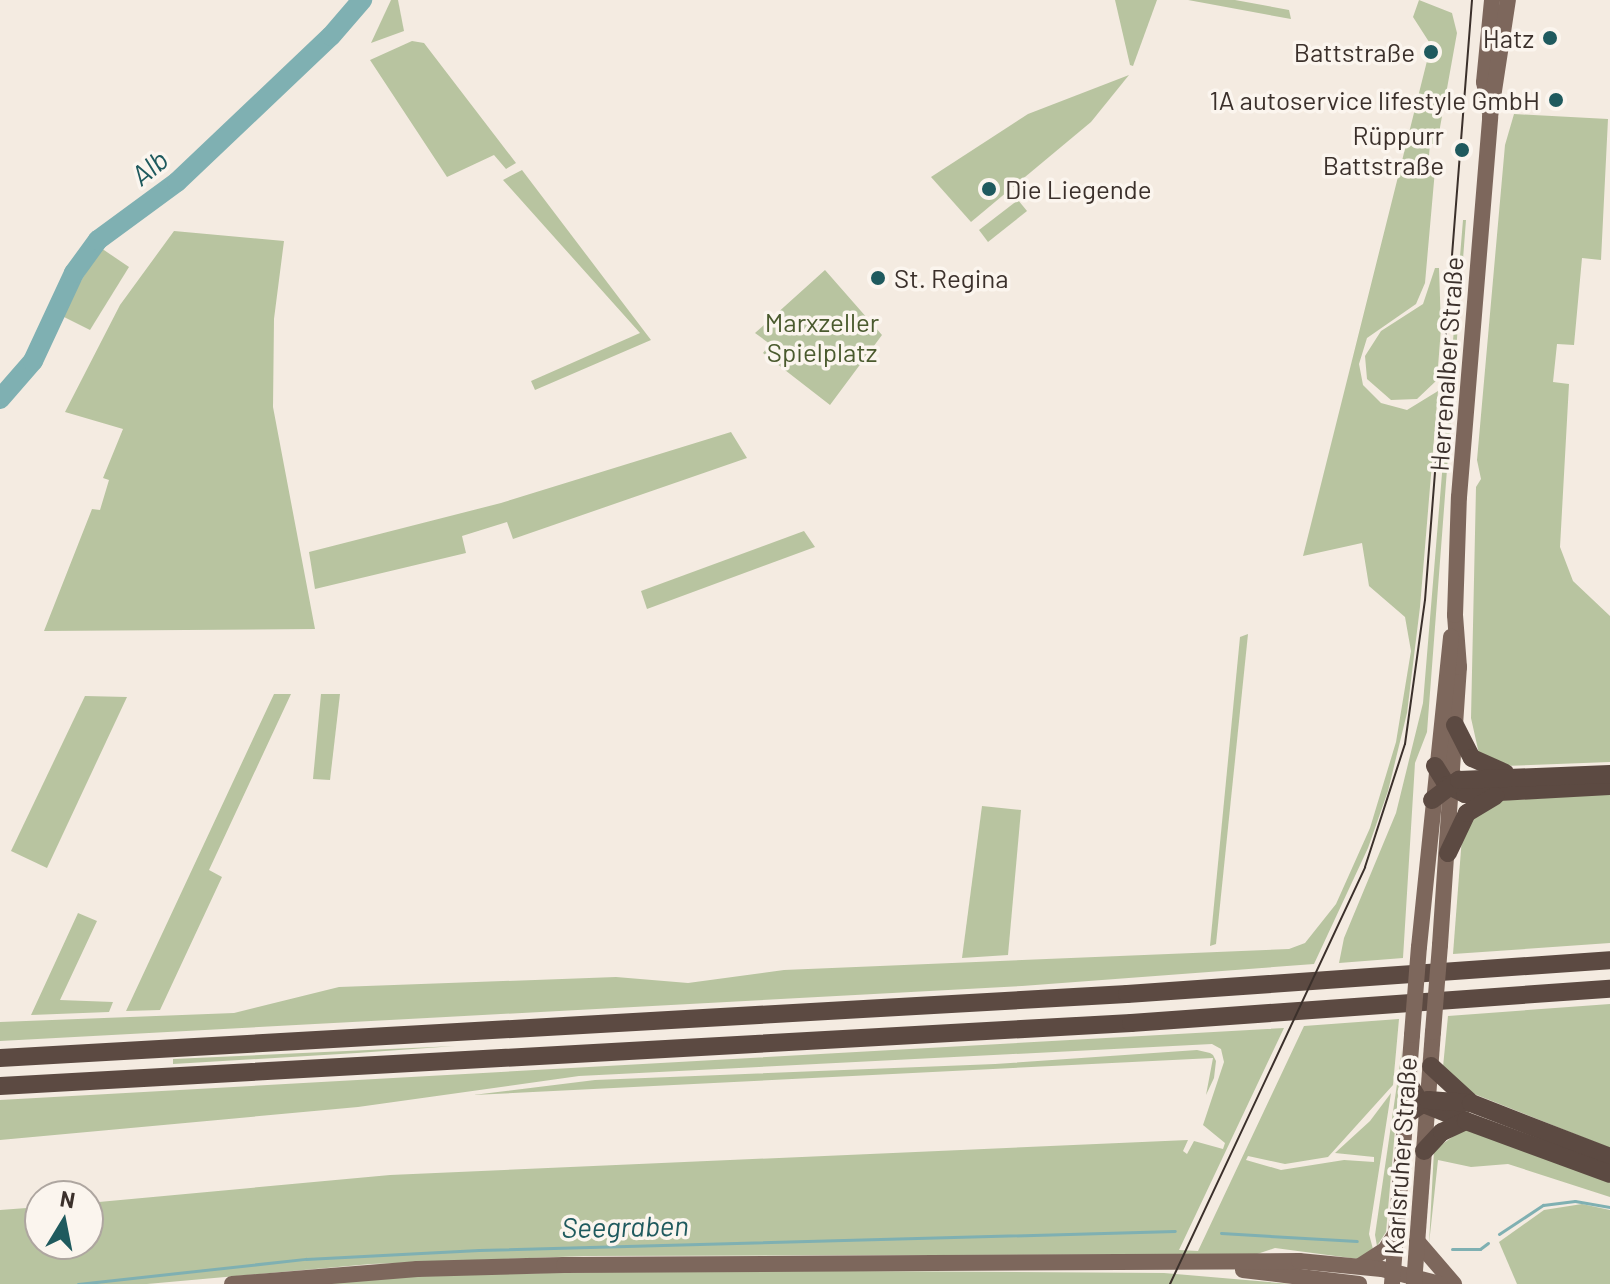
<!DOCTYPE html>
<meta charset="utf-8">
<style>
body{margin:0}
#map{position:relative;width:1610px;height:1284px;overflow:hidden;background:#f4ebe1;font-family:Barlow,sans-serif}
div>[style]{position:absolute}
.green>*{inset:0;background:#b8c4a0}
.stream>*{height:3px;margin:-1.5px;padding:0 1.5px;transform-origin:1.5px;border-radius:1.5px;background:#7fb0b2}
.river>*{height:20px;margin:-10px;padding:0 10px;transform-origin:10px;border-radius:10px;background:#7fb0b2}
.major>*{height:16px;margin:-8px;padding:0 8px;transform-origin:8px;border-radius:8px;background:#7d675c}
.highway>*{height:18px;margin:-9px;padding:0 9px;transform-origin:9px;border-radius:9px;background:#5c4a42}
.tram>*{height:2px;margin:-1px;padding:0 1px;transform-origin:1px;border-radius:1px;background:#3b302b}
.major-bridge>*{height:16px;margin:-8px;padding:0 8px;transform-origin:8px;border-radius:8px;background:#7d675c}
.dots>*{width:22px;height:22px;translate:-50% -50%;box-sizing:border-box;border:4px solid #fbf5ee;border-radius:50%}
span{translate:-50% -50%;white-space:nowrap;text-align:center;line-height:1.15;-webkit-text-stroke:7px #fbf5ee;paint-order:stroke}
.poi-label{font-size:26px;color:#3b302b}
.right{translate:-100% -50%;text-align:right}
.left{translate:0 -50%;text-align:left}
.park-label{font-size:26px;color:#4a5a2e}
.street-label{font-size:26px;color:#3b302b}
.water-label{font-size:28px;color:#1f5a5e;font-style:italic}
.north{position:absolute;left:24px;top:1180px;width:80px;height:80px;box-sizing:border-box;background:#fbf5ee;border:2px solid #aea6a0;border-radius:50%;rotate:10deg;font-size:22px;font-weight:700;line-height:32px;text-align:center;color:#3b302b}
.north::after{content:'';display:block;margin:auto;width:28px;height:36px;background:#1f5a5e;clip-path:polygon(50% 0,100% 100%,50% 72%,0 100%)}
</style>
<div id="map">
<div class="green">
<div style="clip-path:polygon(391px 0,398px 0,404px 31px,371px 43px)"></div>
<div style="clip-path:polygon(1115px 0,1157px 0,1133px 66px,1130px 65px)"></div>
<div style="clip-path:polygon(1188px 0,1235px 0,1289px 10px,1291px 19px)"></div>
<div style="clip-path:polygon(1419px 0,1452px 13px,1457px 33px,1437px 144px,1430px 144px,1428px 167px,1435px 170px,1425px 283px,1416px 304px,1367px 338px,1359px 364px,1363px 385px,1381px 403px,1407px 410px,1438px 391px,1420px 607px,1407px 713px,1388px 791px,1368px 848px,1314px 964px,1022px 986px,0 1041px,0 1022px,234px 1013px,339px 987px,616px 977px,688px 983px,784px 970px,1289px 949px,1305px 943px,1336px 904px,1370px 828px,1396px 742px,1411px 651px,1405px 617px,1369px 586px,1362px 543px,1303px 556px,1431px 45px,1413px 17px)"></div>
<div style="clip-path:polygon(412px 41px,424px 43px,516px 163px,506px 169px,494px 155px,447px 177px,370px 60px)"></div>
<div style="clip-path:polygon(1129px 75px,1091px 122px,971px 222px,931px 177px,1028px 114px)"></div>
<div style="clip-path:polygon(1514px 114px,1608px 119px,1601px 260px,1582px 258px,1574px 345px,1557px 344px,1553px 382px,1569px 384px,1560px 547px,1573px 581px,1610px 616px,1610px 762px,1504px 766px,1479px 754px,1471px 718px,1476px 487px,1481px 479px,1477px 460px,1505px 145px)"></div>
<div style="clip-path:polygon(522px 170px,651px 340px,535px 390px,531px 381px,640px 333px,503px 180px)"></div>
<div style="clip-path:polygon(1018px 200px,1027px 211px,988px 242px,979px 230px)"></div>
<div style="clip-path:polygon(1463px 220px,1466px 220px,1427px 732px,1415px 763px,1403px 958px,1339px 963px,1344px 938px,1396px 813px,1423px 703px)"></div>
<div style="clip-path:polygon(174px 231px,284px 241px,274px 319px,273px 407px,315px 629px,44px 631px,92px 509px,100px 510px,109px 480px,103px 478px,123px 429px,65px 412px,120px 305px)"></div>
<div style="clip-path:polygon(101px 248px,129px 267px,90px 330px,60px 315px)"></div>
<div style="clip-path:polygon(1435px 268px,1439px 268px,1441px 328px,1437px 380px,1417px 399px,1391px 400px,1367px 379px,1365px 356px,1381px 331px,1423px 304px)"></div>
<div style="clip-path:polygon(825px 270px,882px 335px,830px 405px,763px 353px,770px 344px,755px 333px)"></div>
<div style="clip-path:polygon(731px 432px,747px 458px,513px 539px,507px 522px,462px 536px,466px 553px,315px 589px,309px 552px,501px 503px)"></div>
<div style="clip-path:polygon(804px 531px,815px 547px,647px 609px,641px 591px)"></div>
<div style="clip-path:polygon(1248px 634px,1216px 944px,1210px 946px,1240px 637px)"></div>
<div style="clip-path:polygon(274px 694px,291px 694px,209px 870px,222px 877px,160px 1010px,126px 1011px)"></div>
<div style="clip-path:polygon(321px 694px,340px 694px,330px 780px,313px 779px)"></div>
<div style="clip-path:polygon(85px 696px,127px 697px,47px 868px,11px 851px)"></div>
<div style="clip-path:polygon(1610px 794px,1610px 943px,1453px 954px,1463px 824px,1493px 801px)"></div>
<div style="clip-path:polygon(982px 806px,1021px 810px,1008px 955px,962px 958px)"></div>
<div style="clip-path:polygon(78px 913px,97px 921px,60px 1000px,113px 1002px,109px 1012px,31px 1015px)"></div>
<div style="clip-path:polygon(1610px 1004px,1610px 1148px,1459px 1088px,1443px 1067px,1448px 1016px)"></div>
<div style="clip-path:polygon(1399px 1019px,1393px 1085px,1328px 1157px,1285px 1164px,1248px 1156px,1246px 1160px,1281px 1170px,1344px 1160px,1374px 1162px,1374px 1157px,1335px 1153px,1370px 1121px,1391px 1093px,1369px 1234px,1374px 1253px,1358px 1259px,1275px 1248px,1257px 1254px,584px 1256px,371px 1264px,147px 1284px,0 1284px,0 1210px,40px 1207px,40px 1244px,88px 1244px,88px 1203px,390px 1175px,1188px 1140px,1183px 1151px,1187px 1154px,1194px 1141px,1223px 1149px,1225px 1143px,1203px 1125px,1224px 1062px,1221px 1049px,1212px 1044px,579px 1076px,358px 1107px,0 1140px,0 1100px,1284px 1028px,1179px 1250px,1198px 1251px,1304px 1026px)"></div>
<div style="clip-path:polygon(455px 1046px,357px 1053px,173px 1064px,173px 1059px)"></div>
<div style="clip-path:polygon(1197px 1050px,1210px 1053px,1213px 1055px,1216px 1061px,1214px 1078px,1206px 1095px,1213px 1058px,473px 1095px,595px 1080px,995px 1064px)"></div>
<div style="clip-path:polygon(1402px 1050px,1386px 1232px,1377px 1246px,1375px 1235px)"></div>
<div style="clip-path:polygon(1465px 1128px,1610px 1180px,1610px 1197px,1508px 1164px,1471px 1167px,1438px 1160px,1429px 1244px,1434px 1150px)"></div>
<div style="clip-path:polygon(1582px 1204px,1610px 1210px,1610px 1284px,1517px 1284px,1499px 1242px,1544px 1210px)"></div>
<div style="clip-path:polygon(704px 1270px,1164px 1273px,1291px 1284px,301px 1284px,436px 1275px)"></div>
</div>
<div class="stream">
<div style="left:1221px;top:1233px;width:136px;rotate:3.4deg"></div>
<div style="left:1499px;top:1234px;width:53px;rotate:-33.4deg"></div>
<div style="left:1543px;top:1205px;width:32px;rotate:-7deg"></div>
<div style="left:1575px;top:1201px;width:36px;rotate:10deg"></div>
<div style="left:1452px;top:1249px;width:28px"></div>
<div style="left:1480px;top:1249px;width:10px;rotate:-37deg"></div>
<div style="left:78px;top:1284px;width:229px;rotate:-6.3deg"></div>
<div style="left:306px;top:1259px;width:173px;rotate:-3deg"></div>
<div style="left:479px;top:1250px;width:696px;rotate:-1.56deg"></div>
</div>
<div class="river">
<div style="left:0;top:399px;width:50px;rotate:-49deg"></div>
<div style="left:33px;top:361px;width:97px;rotate:-65deg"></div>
<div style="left:74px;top:273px;width:41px;rotate:-54deg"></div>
<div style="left:98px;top:240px;width:98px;rotate:-36.3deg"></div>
<div style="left:177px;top:182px;width:212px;rotate:-43.5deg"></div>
<div style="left:331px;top:36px;width:48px;rotate:-49.3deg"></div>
</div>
<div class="major">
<div style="left:1489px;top:110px;width:28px;rotate:-100deg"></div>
<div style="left:1484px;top:82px;width:82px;rotate:-84.4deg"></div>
<div style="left:1440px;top:945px;width:279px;rotate:-86.1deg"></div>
<div style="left:1459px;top:667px;width:52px;rotate:-94.4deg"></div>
<div style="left:1455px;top:615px;width:118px;rotate:-88.1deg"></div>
<div style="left:1459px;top:497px;width:381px;rotate:-85.3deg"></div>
<div style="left:1490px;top:117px;width:118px;rotate:-81.3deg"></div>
<div style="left:1419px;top:947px;width:312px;rotate:-84.1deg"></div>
<div style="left:1417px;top:1241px;width:57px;rotate:49.3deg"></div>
<div style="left:1360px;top:1266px;width:30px;rotate:-33deg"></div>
<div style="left:1385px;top:1250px;width:20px;rotate:-57deg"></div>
<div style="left:1243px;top:1270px;width:117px;rotate:6.9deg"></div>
<div style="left:232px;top:1284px;width:186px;rotate:-4.6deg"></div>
<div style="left:417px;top:1269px;width:147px;rotate:-1.6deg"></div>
<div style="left:564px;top:1265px;width:735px;rotate:-0.31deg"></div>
<div style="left:1299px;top:1261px;width:83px;rotate:5.5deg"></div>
<div style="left:1382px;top:1269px;width:60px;rotate:14.5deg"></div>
<div style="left:1392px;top:1284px;width:250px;rotate:-85.4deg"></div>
<div style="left:1414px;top:1284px;width:253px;rotate:-85.7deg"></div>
</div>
<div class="highway">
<div style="left:1455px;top:725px;width:37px;rotate:63deg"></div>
<div style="left:1472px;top:758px;width:36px;rotate:24deg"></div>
<div style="left:1435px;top:766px;width:22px;rotate:58deg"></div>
<div style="left:1447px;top:785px;width:20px;rotate:27deg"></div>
<div style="left:1465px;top:794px;width:145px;rotate:-3.2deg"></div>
<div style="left:1432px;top:800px;width:34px;rotate:-37deg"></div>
<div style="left:1459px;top:780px;width:151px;rotate:-2.3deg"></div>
<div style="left:1448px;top:853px;width:44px;rotate:-64.6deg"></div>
<div style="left:1467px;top:813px;width:33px;rotate:-31deg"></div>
<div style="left:0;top:1058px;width:1129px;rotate:-3.25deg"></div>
<div style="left:1127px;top:994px;width:484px;rotate:-4deg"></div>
<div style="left:1431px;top:1066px;width:52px;rotate:42.6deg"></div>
<div style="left:1409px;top:1084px;width:22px;rotate:58deg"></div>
<div style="left:1421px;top:1103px;width:48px;rotate:21.8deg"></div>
<div style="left:0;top:1086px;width:1133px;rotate:-3.19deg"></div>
<div style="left:1131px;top:1023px;width:480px;rotate:-4.1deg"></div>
<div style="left:1406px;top:1115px;width:27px;rotate:-34deg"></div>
<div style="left:1428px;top:1100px;width:43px;rotate:4deg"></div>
<div style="left:1471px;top:1103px;width:149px;rotate:21.2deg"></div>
<div style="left:1424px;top:1151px;width:26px;rotate:-47deg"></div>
<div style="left:1442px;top:1132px;width:26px;rotate:-25deg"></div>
<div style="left:1466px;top:1121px;width:153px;rotate:20.2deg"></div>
</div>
<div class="tram">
<div style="left:1170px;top:1284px;width:460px;rotate:-64.9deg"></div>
<div style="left:1365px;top:867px;width:129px;rotate:-72deg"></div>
<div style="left:1405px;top:744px;width:145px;rotate:-82.1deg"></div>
<div style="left:1425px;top:600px;width:602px;rotate:-85.52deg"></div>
</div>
<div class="major-bridge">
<div style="left:1433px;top:1032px;width:87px;rotate:-85.4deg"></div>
<div style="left:1412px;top:1035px;width:88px;rotate:-85.5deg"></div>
</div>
<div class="dots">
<div style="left:1550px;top:38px;background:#1f5a5e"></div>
<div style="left:1431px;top:52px;background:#1f5a5e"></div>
<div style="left:1556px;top:100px;background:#1f5a5e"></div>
<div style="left:1462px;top:150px;background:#1f5a5e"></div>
<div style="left:989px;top:189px;background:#1f5a5e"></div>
<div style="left:878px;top:278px;background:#1f5a5e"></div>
</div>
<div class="poi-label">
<span class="right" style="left:1534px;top:38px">Hatz</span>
<span class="right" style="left:1415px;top:52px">Battstraße</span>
<span class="right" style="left:1540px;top:100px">1A autoservice lifestyle GmbH</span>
<span class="right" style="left:1444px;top:150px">Rüppurr<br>Battstraße</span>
<span class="left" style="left:1005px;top:189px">Die Liegende</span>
<span class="left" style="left:894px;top:278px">St. Regina</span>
</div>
<div class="park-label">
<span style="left:822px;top:337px">Marxzeller<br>Spielplatz</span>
</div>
<div class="street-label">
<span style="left:1446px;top:364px;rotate:-86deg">Herrenalber Straße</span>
<span style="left:1400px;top:1156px;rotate:-86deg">Karlsruher Straße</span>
</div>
<div class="water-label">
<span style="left:149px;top:167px;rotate:-39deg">Alb</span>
<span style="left:625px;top:1226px;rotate:-1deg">Seegraben</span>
</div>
<div class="north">N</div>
</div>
